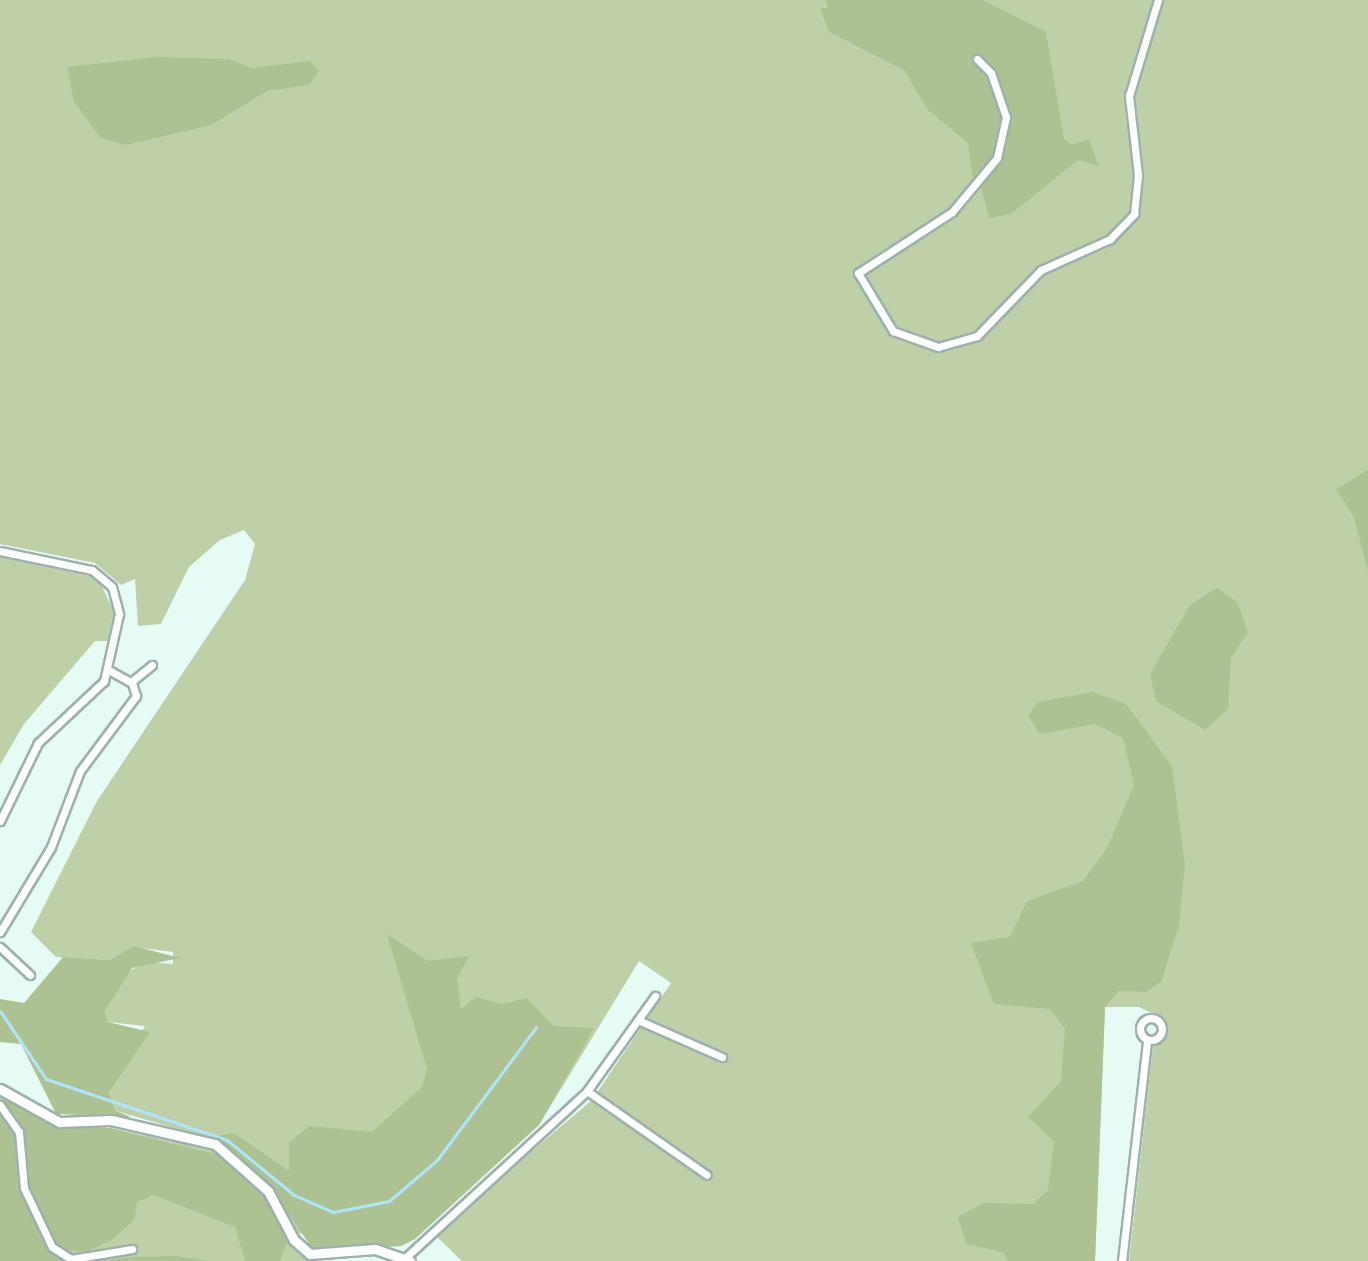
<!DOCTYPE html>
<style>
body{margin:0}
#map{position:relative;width:1368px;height:1261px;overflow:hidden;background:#e6fbf5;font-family:Poppins,sans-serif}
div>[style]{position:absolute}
.green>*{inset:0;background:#bfd0a8}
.forest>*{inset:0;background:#adc193}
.stream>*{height:3px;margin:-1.5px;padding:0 1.5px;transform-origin:1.5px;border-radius:1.5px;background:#aee5ff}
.roads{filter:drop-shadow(2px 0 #9eb2ad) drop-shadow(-2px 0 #9eb2ad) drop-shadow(0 2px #9eb2ad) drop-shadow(0 -2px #9eb2ad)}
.minor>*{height:7px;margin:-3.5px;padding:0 3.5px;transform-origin:3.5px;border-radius:3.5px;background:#fff}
.minor>.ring{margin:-3.5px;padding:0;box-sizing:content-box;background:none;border:7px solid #fff;border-radius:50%}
.tertiary>*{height:9px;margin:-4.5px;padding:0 4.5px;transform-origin:4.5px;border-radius:4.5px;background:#fff}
span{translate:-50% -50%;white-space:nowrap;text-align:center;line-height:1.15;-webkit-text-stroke:7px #e6fbf5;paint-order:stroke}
</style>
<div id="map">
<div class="green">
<div style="clip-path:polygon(0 0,1368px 0,1368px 1261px,1129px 1261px,1153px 1046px,1164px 1033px,1159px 1017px,1139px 1007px,1105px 1007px,1095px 1261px,462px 1261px,434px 1234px,592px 1100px,671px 983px,639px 961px,539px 1125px,401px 1246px,356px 1247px,294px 1232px,264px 1178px,223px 1142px,116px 1111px,109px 1091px,145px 1026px,108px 1022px,105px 1011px,127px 972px,147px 962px,173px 964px,173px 952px,134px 947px,110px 960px,56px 957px,31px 932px,97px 801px,245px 580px,255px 544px,244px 530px,220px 540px,189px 567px,161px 624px,138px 626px,135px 579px,121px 585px,95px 563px,0 544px)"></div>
<div style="clip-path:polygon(0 557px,98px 578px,115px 614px,110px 641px,95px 641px,24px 724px,0 765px)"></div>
<div style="clip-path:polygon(0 1093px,62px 1128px,110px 1128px,212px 1150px,260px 1190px,292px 1248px,308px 1261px,0 1261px)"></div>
</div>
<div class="forest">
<div style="clip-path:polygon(826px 0,983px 0,1046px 32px,1064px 139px,1072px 145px,1089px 139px,1099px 166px,1078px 160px,1011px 214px,989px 218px,980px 182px,998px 159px,1008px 129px,993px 72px,979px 56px,1004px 117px,996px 157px,974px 184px,968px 143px,928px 110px,904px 70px,829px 32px,820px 8px,828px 8px)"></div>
<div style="clip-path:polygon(158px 57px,228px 59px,252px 68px,310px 61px,319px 71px,309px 85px,267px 91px,211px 125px,126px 145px,101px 138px,74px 102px,67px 67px)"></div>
<div style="clip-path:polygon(1368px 470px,1368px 571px,1354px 517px,1336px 489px)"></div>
<div style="clip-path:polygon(1217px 588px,1237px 602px,1248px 632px,1231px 658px,1228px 709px,1205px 730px,1156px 701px,1150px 674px,1190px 605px)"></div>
<div style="clip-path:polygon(1093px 692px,1126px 704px,1172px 766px,1185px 865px,1179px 925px,1161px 982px,1146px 992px,1119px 991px,1105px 1007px,1095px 1261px,1008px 1261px,1003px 1252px,966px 1244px,958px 1217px,984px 1203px,1033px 1204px,1048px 1190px,1054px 1141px,1028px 1117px,1061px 1081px,1065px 1029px,1050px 1009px,994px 1004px,971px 943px,1010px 937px,1027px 901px,1083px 881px,1107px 848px,1134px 785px,1123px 738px,1095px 724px,1040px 734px,1028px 716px,1038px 702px)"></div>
<div style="clip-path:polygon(387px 934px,428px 961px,469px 956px,457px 979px,461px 1009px,476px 997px,501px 1004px,527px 998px,553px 1026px,594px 1028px,539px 1125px,415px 1239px,401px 1246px,314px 1251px,264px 1178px,211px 1137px,234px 1133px,289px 1171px,289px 1143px,309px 1126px,372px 1132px,422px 1087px,427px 1069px)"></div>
<div style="clip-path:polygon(134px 946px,180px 958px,132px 968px,105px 1011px,108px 1022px,150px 1032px,109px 1092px,116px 1111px,131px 1117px,56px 1114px,21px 1044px,0 1042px,0 999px,24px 1003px,63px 957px,110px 960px)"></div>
<div style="clip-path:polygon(0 1093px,62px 1128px,110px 1128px,223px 1156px,268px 1201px,288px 1240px,280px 1261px,245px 1261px,235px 1227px,154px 1195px,137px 1202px,134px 1220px,110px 1241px,86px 1252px,62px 1249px,39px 1220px,25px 1182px,23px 1134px)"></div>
<div style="clip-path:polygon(0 1109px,16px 1133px,30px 1214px,63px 1261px,0 1261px)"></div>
<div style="clip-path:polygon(177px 1256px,210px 1261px,93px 1261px,135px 1257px)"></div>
</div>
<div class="stream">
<div style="left:0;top:1011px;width:82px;rotate:55.9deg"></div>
<div style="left:46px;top:1079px;width:191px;rotate:18.6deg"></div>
<div style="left:227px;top:1140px;width:87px;rotate:39.4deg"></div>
<div style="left:294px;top:1195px;width:43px;rotate:23.6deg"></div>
<div style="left:333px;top:1212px;width:57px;rotate:-11.1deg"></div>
<div style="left:389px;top:1201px;width:63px;rotate:-40.5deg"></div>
<div style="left:437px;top:1160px;width:166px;rotate:-53.3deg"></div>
</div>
<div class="roads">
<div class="minor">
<div style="left:977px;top:59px;width:20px;rotate:45deg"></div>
<div style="left:991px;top:73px;width:46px;rotate:71.2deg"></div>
<div style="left:1006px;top:117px;width:42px;rotate:102.4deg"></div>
<div style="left:997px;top:158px;width:70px;rotate:129.8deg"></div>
<div style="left:952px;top:212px;width:112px;rotate:147deg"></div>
<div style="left:858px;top:273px;width:68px;rotate:58.9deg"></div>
<div style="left:893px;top:331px;width:48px;rotate:19.6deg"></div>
<div style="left:938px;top:347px;width:41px;rotate:-15.8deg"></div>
<div style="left:977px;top:336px;width:92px;rotate:-45.9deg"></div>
<div style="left:1041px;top:270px;width:76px;rotate:-24.2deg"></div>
<div style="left:1110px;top:239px;width:35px;rotate:-46deg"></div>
<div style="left:1134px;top:214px;width:39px;rotate:-84deg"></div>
<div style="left:1138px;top:175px;width:80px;rotate:-96.5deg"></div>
<div style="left:1129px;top:96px;width:100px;rotate:-73.2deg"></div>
<div style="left:0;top:551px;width:94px;rotate:11.7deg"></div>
<div style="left:92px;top:570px;width:26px;rotate:40deg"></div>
<div style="left:112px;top:587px;width:28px;rotate:75deg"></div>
<div style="left:119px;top:614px;width:69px;rotate:102.6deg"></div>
<div style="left:104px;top:681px;width:91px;rotate:136.8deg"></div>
<div style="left:38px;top:743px;width:87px;rotate:116deg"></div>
<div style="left:131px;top:682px;width:27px;rotate:-39deg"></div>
<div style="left:0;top:932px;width:99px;rotate:-59deg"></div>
<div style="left:51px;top:847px;width:81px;rotate:-69.1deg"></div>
<div style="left:80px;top:771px;width:94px;rotate:-53.3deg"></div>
<div style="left:136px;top:696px;width:14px;rotate:-107deg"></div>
<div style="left:132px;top:683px;width:26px;rotate:-151deg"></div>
<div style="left:0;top:947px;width:41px;rotate:43deg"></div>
<div class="ring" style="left:1140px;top:1018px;width:15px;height:15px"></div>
<div style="left:638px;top:1020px;width:92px;rotate:23.8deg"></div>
<div style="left:587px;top:1091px;width:146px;rotate:35deg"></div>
<div style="left:0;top:1105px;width:33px;rotate:55deg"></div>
<div style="left:19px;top:1132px;width:56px;rotate:84.9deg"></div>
<div style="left:24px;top:1188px;width:65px;rotate:64.6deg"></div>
<div style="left:52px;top:1247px;width:22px;rotate:32deg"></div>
<div style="left:71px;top:1259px;width:62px;rotate:-9.3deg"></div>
<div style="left:405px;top:1258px;width:247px;rotate:-42.5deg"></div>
<div style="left:587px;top:1091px;width:117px;rotate:-54.4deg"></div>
<div style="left:1122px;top:1261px;width:222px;rotate:-83.5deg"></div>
</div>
<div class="tertiary">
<div style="left:0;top:1089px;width:68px;rotate:29.2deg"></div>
<div style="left:59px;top:1122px;width:52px;rotate:-2.2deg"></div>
<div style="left:111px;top:1120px;width:107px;rotate:13deg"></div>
<div style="left:215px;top:1144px;width:71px;rotate:41.6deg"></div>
<div style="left:268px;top:1191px;width:55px;rotate:62deg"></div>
<div style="left:294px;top:1240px;width:21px;rotate:41deg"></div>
<div style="left:310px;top:1254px;width:65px;rotate:-4.4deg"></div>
<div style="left:375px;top:1249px;width:37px;rotate:19deg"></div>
</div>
</div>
</div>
